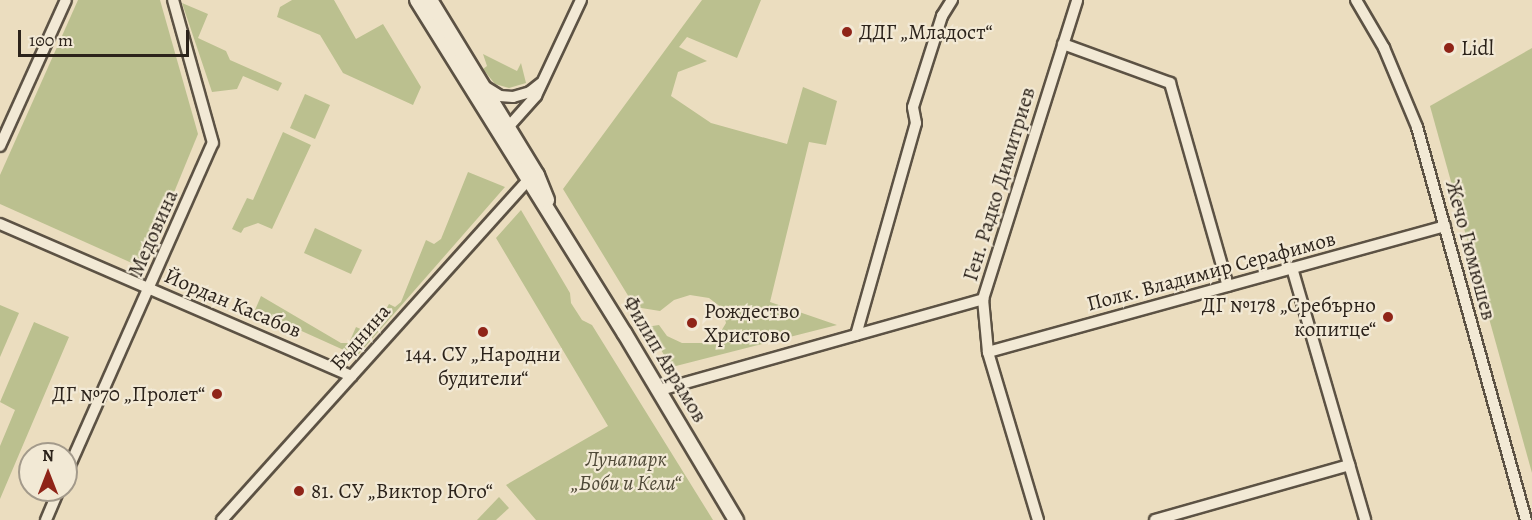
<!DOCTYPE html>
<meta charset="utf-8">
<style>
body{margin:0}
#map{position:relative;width:1532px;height:520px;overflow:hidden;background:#ebddbf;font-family:Alegreya,serif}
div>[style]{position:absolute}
.green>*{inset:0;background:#bbc08f}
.roads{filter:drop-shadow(2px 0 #5c5244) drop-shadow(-2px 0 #5c5244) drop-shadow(0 2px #5c5244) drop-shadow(0 -2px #5c5244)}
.minor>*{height:10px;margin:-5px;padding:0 5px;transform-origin:5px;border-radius:5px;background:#f2e9d5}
.tertiary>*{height:14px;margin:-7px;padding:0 7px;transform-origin:7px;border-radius:7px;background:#f2e9d5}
.dots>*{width:16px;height:16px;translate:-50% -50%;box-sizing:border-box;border:3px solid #f2e9d5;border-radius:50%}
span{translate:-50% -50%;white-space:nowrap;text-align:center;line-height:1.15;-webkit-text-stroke:4.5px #f2e9d5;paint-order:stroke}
.poi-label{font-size:21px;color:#2c231b}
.left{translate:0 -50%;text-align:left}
.right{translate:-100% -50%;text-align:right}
.street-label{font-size:21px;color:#2c231b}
.park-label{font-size:21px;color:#504a38;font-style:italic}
.north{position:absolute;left:18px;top:442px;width:60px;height:60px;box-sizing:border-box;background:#f2e9d5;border:2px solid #a39a8b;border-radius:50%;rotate:0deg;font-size:16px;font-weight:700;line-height:24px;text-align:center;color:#2c231b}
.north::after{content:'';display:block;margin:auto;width:21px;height:27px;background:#8f2418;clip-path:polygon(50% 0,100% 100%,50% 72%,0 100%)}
.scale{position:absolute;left:18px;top:30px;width:171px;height:27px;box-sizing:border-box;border:3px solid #2c231b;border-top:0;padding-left:8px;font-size:18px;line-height:21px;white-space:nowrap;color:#2c231b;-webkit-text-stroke:4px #f2e9d5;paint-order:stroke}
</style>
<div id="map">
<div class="green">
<div style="clip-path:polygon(78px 0,160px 0,198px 134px,143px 268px,0 204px,0 175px)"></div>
<div style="clip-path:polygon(292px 0,334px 0,356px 39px,383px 24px,421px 87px,413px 105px,343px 73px,320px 35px,277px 17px,280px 7px)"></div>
<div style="clip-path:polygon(702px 0,761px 0,737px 58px,687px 37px,679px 47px,707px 61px,678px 72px,671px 96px,711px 123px,787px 144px,803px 87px,837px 101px,826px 145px,809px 142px,770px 302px,837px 325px,672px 367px,646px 327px,659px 325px,667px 336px,682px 343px,709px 343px,717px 338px,726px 323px,722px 308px,709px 298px,690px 295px,674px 300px,660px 311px,635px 307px,563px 189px)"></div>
<div style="clip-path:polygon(182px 3px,208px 14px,198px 38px,226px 51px,230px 60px,282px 83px,278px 91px,243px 76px,237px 89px,212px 92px)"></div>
<div style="clip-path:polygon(1532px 48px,1532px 473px,1430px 106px)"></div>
<div style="clip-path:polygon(483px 54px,517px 71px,521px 63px,526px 83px,509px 88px,495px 84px,483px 69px,487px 66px)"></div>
<div style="clip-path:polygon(305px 94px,330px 105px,315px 139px,290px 128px)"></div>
<div style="clip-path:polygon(283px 132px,311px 145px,272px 229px,258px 223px,244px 228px,241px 233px,232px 229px,247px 198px,253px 200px)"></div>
<div style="clip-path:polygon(468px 172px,505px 187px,357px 356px,255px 310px,261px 296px,341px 343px,349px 343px,356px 327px,372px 334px,389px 304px,395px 307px,401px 302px,426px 240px,434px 244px,441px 239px)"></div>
<div style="clip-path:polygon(521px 210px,570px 293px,571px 303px,582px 320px,592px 325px,713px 520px,536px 520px,506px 485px,608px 426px,496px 238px)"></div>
<div style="clip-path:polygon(315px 228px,362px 250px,351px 274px,304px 253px)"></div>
<div style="clip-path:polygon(0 305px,19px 313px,0 357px)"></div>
<div style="clip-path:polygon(34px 322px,69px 337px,0 499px,0 446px,15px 410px,0 402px)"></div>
<div style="clip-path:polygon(499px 497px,509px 508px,496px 520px,477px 520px)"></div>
</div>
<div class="roads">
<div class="minor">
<div style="left:1356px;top:0;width:56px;rotate:59.7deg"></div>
<div style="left:1384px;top:48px;width:86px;rotate:67.3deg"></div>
<div style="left:1417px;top:127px;width:408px;rotate:74.5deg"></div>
<div style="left:1063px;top:44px;width:114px;rotate:20deg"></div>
<div style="left:1170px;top:83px;width:211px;rotate:74.1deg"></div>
<div style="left:484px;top:86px;width:19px;rotate:32deg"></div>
<div style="left:500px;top:96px;width:13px;rotate:4deg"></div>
<div style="left:513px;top:97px;width:18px;rotate:-16deg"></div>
<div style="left:530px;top:92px;width:13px;rotate:-39deg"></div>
<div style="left:503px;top:133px;width:50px;rotate:-48.3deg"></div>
<div style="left:536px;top:96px;width:106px;rotate:-64.9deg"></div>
<div style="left:0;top:146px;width:160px;rotate:-65.7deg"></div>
<div style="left:0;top:224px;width:383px;rotate:23.4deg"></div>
<div style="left:1292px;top:268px;width:262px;rotate:73.8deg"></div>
<div style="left:856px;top:335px;width:220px;rotate:-74.2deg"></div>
<div style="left:916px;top:123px;width:16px;rotate:-101deg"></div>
<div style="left:913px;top:107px;width:96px;rotate:-72.3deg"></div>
<div style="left:942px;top:16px;width:19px;rotate:-58deg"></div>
<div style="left:988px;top:352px;width:474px;rotate:-15.4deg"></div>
<div style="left:660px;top:390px;width:336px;rotate:-15.7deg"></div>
<div style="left:66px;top:474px;width:362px;rotate:-66.1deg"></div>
<div style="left:213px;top:143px;width:148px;rotate:-105.6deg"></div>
<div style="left:46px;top:520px;width:33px;rotate:-67deg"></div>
<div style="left:222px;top:520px;width:456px;rotate:-48deg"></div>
<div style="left:1038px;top:520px;width:175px;rotate:-106.6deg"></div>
<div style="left:988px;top:352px;width:53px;rotate:-95.4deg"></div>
<div style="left:983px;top:299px;width:313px;rotate:-72.5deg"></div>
<div style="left:1155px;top:520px;width:202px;rotate:-15.8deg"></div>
</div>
<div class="tertiary">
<div style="left:417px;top:0;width:393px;rotate:58.1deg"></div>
<div style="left:625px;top:334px;width:217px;rotate:59.2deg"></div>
<div style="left:430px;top:0;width:205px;rotate:58.6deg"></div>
<div style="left:537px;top:175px;width:27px;rotate:68deg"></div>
</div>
</div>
<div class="dots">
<div style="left:847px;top:32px;background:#8f2418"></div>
<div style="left:1449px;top:48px;background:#8f2418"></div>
<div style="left:1388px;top:317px;background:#8f2418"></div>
<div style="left:692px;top:323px;background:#8f2418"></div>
<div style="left:483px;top:332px;background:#8f2418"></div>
<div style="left:217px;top:394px;background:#8f2418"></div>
<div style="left:299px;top:491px;background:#8f2418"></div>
</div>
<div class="poi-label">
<span class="left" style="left:859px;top:32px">ДДГ „Младост“</span>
<span class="left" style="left:1461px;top:48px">Lidl</span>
<span class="right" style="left:1376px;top:317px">ДГ №178 „Сребърно<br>копитце“</span>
<span class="left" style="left:704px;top:323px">Рождество<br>Христово</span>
<span style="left:483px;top:366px">144. СУ „Народни<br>будители“</span>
<span class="right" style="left:205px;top:394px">ДГ №70 „Пролет“</span>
<span class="left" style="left:311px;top:491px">81. СУ „Виктор Юго“</span>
</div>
<div class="street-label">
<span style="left:999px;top:184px;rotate:-73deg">Ген. Радко Димитриев</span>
<span style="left:153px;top:233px;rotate:-66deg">Медовина</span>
<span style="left:1471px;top:250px;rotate:75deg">Жечо Гюмюшев</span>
<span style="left:1211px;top:271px;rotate:-15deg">Полк. Владимир Серафимов</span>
<span style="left:233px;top:303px;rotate:23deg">Йордан Касабов</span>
<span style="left:360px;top:337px;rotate:-49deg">Бъднина</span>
<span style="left:665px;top:359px;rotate:59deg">Филип Аврамов</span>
</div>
<div class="park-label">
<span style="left:626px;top:471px">Лунапарк<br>„Боби и Кели“</span>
</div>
<div class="north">N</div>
<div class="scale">100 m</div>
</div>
